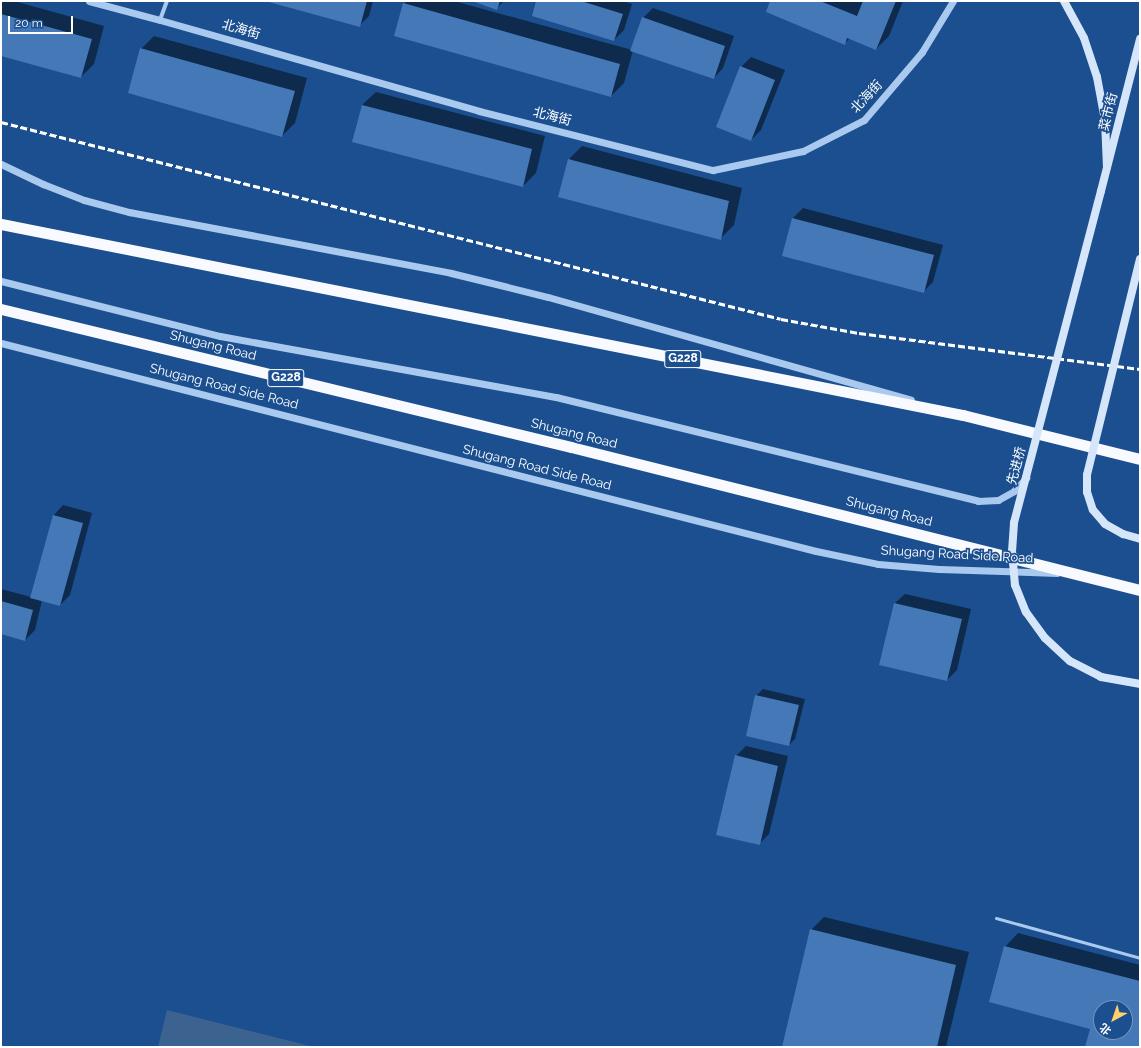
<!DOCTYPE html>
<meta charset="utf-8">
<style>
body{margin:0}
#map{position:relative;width:1141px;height:1048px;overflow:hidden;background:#1b4f8f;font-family:Raleway,"Noto Sans SC",sans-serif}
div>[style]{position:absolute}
.water>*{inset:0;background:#3c6290}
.shadow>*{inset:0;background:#0007}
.building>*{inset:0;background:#4478b7}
.service>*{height:3px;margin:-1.5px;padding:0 1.5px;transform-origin:1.5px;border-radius:1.5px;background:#a9c9ee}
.minor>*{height:4px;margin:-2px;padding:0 2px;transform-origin:2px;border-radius:2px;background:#a9c9ee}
.tertiary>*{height:7px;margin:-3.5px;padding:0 3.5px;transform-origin:3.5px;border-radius:3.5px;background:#a9c9ee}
.secondary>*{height:8px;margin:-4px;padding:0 4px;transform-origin:4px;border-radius:4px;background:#d6e6fa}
.trunk>*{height:11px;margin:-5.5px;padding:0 5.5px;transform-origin:5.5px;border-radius:5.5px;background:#f8faff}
.rail>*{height:3px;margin-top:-1.5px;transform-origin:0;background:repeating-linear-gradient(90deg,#fff 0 7px,transparent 0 10px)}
.secondary-bridge>*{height:8px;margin:-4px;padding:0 4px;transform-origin:4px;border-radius:4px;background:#d6e6fa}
span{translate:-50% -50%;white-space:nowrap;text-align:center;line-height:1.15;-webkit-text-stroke:3.5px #1b4f8f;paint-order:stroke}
.shield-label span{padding:1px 3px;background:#1b4f8f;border:1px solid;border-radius:3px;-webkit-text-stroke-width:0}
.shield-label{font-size:12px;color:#fff;font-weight:700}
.street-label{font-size:13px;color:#fff}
.frame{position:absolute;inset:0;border:2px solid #fff;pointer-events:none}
.north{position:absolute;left:1093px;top:1000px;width:40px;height:40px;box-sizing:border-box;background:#1b4f8f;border:1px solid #7695bc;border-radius:50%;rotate:220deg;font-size:11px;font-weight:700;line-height:16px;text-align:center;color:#fff}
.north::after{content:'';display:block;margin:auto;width:14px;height:18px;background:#ffd166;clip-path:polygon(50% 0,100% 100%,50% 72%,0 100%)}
.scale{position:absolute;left:8px;top:16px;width:65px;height:18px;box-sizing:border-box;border:2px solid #fff;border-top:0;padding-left:5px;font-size:12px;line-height:14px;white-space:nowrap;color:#fff;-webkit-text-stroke:3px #1b4f8f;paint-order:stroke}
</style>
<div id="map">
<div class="water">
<div style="clip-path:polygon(167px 1010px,314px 1047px,158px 1047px)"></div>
</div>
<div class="shadow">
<div style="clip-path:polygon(1px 1px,14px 1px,104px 26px,94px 64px,81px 77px,1px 55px)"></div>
<div style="clip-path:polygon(267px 1px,373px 1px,369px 16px,359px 26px)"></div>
<div style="clip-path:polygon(406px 1px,454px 1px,632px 50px,643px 18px,653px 8px,734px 36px,723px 68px,714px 78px,633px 50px,624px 83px,611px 96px,404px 4px)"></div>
<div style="clip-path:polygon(474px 1px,504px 1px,497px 8px)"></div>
<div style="clip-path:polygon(537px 1px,623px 1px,632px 4px,624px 30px,614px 40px)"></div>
<div style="clip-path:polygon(771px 1px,903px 1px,889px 36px,876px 49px,850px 38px,844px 44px)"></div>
<div style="clip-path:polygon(154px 36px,307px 78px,295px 123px,282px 136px,141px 49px)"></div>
<div style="clip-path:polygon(751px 57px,785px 70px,761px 130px,751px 140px,741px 67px)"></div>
<div style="clip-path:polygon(376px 92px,545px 136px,536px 173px,523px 186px,362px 105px)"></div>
<div style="clip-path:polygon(582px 146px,742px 188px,734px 225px,721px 238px,569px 159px)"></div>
<div style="clip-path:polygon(803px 208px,943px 245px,933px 282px,923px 292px,793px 218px)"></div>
<div style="clip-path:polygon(63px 505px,92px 513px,70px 595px,60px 605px,42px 600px,35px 630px,25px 640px,1px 633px,1px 589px,31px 597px,54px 515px)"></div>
<div style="clip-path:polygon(905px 594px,971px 609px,957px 670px,947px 680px,895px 603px)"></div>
<div style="clip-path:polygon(763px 689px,805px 699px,795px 739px,789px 745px,756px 696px)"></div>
<div style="clip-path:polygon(746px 746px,788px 756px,769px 834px,759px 844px,736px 756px)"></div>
<div style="clip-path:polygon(824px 917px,969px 952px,946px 1047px,783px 1047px,811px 930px)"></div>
<div style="clip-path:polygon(evenodd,1018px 933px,1140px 965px,1140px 1047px,1086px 1047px,1091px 1028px,1005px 947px,1018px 933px,1101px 1008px,1125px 1008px,1125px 1032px,1101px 1032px,1101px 1008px)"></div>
</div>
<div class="building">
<div style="clip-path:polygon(265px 1px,367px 1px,360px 27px)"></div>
<div style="clip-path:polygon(472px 1px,500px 1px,497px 10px)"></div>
<div style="clip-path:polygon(536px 1px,581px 1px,623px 14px,614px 41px,532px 16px)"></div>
<div style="clip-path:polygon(770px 1px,820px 1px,857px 16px,863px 1px,896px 1px,876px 50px,847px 38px,845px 45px,766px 12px)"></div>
<div style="clip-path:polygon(403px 3px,620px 64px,611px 97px,394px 36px)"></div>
<div style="clip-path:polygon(1px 14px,92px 39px,81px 78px,1px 56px)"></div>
<div style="clip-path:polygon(642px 17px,725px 46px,714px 79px,630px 51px)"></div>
<div style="clip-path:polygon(140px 48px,295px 91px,282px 137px,128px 93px)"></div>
<div style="clip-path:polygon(740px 66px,775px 80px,751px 141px,716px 127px)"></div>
<div style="clip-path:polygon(362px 105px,532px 149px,523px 187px,352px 142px)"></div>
<div style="clip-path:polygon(568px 159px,729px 201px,721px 240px,558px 197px)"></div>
<div style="clip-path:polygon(792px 218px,934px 255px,924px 293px,782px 256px)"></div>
<div style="clip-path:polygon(53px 515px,83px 523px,60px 606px,30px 598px)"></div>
<div style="clip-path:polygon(1px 601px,33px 610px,25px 641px,1px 634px)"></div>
<div style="clip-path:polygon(894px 603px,962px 619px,947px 681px,879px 665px)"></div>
<div style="clip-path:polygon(755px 695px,799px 705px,789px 746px,746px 736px)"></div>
<div style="clip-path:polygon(735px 755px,778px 766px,760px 845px,716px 835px)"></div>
<div style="clip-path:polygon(810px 929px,956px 965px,937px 1047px,782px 1047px)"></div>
<div style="clip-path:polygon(evenodd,1004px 946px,1140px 981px,1140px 1047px,1085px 1047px,1090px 1029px,989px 1002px,1004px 946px,1101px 1008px,1125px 1008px,1125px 1032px,1101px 1032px,1101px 1008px)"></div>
</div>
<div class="service">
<div style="left:996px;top:918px;width:149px;rotate:15.5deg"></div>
</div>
<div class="minor">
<div style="left:160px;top:20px;width:20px;rotate:-70deg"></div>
</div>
<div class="tertiary">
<div style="left:89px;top:1px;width:73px;rotate:15deg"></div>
<div style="left:160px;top:20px;width:332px;rotate:15.9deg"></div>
<div style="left:479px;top:111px;width:241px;rotate:14.2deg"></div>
<div style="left:713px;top:170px;width:92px;rotate:-11.9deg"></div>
<div style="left:803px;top:151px;width:68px;rotate:-26.9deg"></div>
<div style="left:864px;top:120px;width:89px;rotate:-49.5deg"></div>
<div style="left:922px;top:52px;width:60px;rotate:-58.7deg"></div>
<div style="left:1px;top:164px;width:47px;rotate:25.5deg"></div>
<div style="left:43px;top:184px;width:44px;rotate:21.3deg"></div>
<div style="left:84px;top:200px;width:47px;rotate:14.9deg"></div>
<div style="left:129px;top:212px;width:328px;rotate:10.7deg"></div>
<div style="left:451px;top:273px;width:100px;rotate:13.9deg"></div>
<div style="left:548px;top:297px;width:377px;rotate:15.8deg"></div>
<div style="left:1px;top:281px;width:226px;rotate:14.1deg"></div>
<div style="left:220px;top:336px;width:341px;rotate:10.3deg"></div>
<div style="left:556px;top:397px;width:435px;rotate:13.8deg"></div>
<div style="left:978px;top:501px;width:20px;rotate:-3deg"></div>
<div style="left:998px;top:500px;width:18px;rotate:-29deg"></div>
<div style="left:1014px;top:491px;width:18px;rotate:-47deg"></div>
<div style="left:1px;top:343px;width:841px;rotate:14.32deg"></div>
<div style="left:816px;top:551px;width:63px;rotate:11.8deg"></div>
<div style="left:878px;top:564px;width:61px;rotate:4.7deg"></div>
<div style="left:939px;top:569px;width:118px;rotate:1.9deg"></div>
</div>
<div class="secondary">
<div style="left:1064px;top:1px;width:42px;rotate:61.6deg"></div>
<div style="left:1084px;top:38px;width:41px;rotate:71.6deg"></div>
<div style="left:1097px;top:77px;width:44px;rotate:79.5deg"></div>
<div style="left:1105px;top:120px;width:47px;rotate:87.6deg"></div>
<div style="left:1101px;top:191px;width:157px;rotate:-75.6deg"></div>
</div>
<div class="trunk">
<div style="left:1px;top:224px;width:981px;rotate:11.23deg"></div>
<div style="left:963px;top:415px;width:182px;rotate:14deg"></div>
<div style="left:1px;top:309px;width:586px;rotate:13.61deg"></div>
<div style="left:571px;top:447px;width:587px;rotate:14.11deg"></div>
</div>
<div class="rail">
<div style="left:1px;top:122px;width:804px;rotate:14.17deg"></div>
<div style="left:781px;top:319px;width:79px;rotate:10.2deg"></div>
<div style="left:859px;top:333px;width:283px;rotate:7.3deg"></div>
</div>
<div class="secondary-bridge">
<div style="left:1101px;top:191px;width:343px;rotate:104.7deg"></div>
<div style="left:1014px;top:523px;width:28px;rotate:94deg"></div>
<div style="left:1012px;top:551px;width:34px;rotate:85deg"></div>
<div style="left:1015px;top:585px;width:29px;rotate:68deg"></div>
<div style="left:1026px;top:612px;width:32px;rotate:54deg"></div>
<div style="left:1045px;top:638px;width:34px;rotate:43deg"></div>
<div style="left:1070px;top:661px;width:35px;rotate:27deg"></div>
<div style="left:1101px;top:677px;width:40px;rotate:10deg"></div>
<div style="left:1140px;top:259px;width:222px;rotate:103.8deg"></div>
<div style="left:1087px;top:475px;width:17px;rotate:90deg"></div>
<div style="left:1087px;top:492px;width:19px;rotate:72deg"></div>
<div style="left:1093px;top:510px;width:18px;rotate:49deg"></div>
<div style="left:1105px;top:524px;width:21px;rotate:29deg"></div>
<div style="left:1123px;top:534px;width:18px;rotate:16deg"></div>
</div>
<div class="shield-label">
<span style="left:683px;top:359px">G228</span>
<span style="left:286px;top:378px">G228</span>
</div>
<div class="street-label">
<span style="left:241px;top:30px;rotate:16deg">北海街</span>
<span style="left:867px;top:97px;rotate:-47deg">北海街</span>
<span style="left:1109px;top:112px;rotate:-76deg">菜市街</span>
<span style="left:552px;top:117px;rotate:14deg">北海街</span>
<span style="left:213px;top:346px;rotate:14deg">Shugang Road</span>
<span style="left:224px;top:387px;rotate:14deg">Shugang Road Side Road</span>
<span style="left:574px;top:434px;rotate:14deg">Shugang Road</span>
<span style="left:1017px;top:466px;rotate:-75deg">先进桥</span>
<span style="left:537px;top:468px;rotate:14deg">Shugang Road Side Road</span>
<span style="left:889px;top:512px;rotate:14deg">Shugang Road</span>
<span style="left:957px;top:555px;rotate:3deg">Shugang Road Side Road</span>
</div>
<div class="frame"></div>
<div class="north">北</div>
<div class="scale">20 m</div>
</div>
